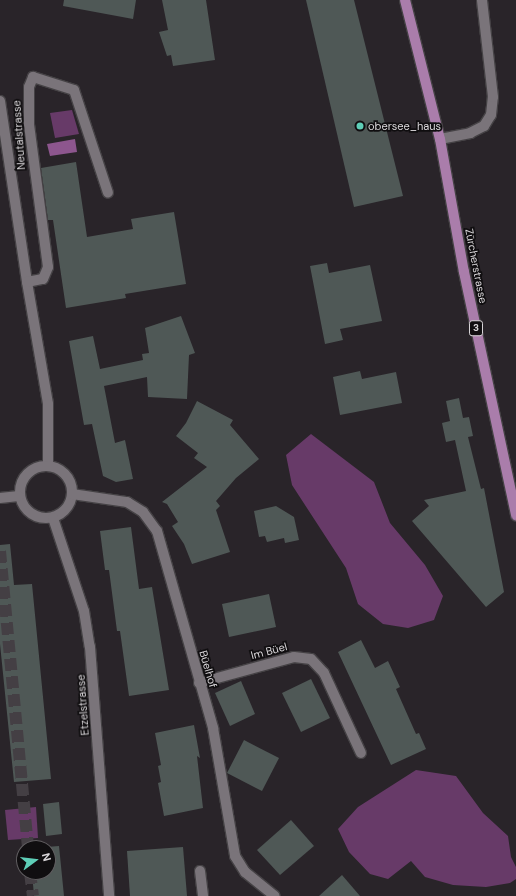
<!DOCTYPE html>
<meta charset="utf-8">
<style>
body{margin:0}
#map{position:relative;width:516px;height:896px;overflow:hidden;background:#292429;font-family:"DM Sans",sans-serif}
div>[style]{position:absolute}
.green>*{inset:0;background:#673a68}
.water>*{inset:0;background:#8d568e}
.building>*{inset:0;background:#4f5856}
.motorway-tunnel>*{height:12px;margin-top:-6px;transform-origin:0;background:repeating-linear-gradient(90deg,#443f44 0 12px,transparent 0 18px)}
.roads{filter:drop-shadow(1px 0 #454245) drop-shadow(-1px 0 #454245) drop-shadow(0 1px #454245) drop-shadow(0 -1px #454245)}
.minor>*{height:10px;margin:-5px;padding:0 5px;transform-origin:5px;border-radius:5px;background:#7a747a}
.minor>.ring{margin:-5px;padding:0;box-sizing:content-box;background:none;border:10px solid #7a747a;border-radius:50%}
.primary>*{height:10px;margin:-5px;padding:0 5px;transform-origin:5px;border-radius:5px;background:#aa7dab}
.dots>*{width:11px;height:11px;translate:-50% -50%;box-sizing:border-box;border:2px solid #100e10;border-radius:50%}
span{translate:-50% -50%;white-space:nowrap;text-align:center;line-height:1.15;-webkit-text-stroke:3.5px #100e10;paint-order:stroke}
.shield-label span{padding:1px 3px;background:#100e10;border:1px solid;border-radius:3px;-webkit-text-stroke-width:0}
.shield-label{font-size:10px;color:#dad7da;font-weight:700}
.poi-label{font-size:11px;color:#dad7da}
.left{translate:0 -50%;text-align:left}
.street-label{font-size:11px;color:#dad7da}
.north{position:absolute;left:16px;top:840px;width:40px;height:40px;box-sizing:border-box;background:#100e10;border:1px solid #615e61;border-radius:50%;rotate:75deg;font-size:11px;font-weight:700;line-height:16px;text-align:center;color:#dad7da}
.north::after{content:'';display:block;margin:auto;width:14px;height:18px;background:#5eceb7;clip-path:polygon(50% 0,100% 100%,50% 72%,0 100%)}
</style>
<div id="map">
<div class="green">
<div style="clip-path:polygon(72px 110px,79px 134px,55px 138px,50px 113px)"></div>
<div style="clip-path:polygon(311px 434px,374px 482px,390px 523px,425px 565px,443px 596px,434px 620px,408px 628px,383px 624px,358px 604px,346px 568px,292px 485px,286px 455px)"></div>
<div style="clip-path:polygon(416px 770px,456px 776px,483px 813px,508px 836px,511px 857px,516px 867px,516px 879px,510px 883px,486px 887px,453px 885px,425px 877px,411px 861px,388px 879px,370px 874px,349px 852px,338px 829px,358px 807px)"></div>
<div style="clip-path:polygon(36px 807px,38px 838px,8px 840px,5px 810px)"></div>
</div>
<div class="water">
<div style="clip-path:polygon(75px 139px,77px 152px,50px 156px,47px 144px)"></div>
</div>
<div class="building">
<div style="clip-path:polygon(64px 0,136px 0,133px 19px,63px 6px)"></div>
<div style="clip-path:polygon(162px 0,206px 0,215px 60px,173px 66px,171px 55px,167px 56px,159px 32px,168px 30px)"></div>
<div style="clip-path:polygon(306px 0,354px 0,403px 196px,354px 207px)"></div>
<div style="clip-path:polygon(76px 162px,87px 237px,133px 229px,131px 219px,174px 212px,186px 284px,125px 294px,126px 298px,66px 308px,53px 220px,48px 220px,41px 168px)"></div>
<div style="clip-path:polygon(327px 263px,329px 273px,370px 265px,382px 321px,340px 329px,343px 340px,325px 344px,310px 266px)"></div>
<div style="clip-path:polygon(181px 316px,195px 353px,189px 355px,187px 399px,148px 397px,147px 377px,104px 386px,115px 443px,125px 440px,133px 479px,116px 482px,103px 476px,92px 424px,84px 425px,69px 341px,93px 336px,100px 369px,143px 360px,142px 354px,149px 353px,145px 328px)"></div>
<div style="clip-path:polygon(360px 371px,362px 379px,396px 372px,402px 403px,340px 415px,333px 377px)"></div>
<div style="clip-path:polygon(459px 398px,463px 418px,469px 417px,473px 436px,468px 437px,481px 489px,484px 488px,504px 592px,486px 607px,412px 521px,429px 506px,424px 500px,466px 491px,455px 440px,446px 442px,442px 423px,450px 421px,446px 401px)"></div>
<div style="clip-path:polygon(197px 401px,233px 420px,230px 425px,259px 459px,236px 478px,216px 501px,220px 506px,216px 510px,230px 552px,192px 564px,184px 544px,172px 526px,178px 522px,167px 504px,162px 502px,207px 467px,194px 458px,198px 453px,176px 436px,186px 423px)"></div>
<div style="clip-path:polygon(276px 506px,294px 517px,299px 540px,285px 543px,284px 538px,267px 542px,265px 536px,259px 537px,254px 511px)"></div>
<div style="clip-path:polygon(131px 527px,139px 589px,152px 587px,169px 690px,129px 696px,120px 631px,117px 631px,109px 570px,105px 570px,100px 531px)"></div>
<div style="clip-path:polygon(10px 544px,14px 585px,32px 584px,51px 779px,14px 782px,0 644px,0 545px)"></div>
<div style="clip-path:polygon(269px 594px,276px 627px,229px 637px,222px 604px)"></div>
<div style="clip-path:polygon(361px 640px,375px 668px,388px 661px,400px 687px,396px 689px,416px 734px,419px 733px,426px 749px,391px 765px,338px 652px)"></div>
<div style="clip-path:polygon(311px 679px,330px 718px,301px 732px,282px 693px)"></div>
<div style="clip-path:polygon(241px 681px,255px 714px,230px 726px,215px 693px)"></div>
<div style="clip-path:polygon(194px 725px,200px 758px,197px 756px,203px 808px,164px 816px,158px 783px,161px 782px,158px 766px,161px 765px,155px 733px)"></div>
<div style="clip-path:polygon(244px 740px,279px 758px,262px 791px,227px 773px)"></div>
<div style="clip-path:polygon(59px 802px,62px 834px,46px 836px,43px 804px)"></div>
<div style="clip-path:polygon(291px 820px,314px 846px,280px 875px,257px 850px)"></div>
<div style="clip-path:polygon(59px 846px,64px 896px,34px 896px,32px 872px,48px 872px,48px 848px,34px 848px)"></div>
<div style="clip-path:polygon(183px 847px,187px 896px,130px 896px,127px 851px)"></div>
<div style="clip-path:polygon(342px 875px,360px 896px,319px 896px)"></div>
</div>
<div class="motorway-tunnel">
<div style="left:0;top:551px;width:298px;rotate:84.6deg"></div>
<div style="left:30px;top:872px;width:24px;rotate:83deg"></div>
</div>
<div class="roads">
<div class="minor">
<div style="left:0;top:101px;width:183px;rotate:81.5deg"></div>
<div style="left:27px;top:282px;width:124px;rotate:80.2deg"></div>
<div style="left:48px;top:404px;width:61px;rotate:90deg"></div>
<div style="left:440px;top:139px;width:31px;rotate:-11deg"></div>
<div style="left:470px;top:133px;width:16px;rotate:-27deg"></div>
<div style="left:484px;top:126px;width:13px;rotate:-58deg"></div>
<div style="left:491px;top:115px;width:18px;rotate:-84deg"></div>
<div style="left:493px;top:97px;width:98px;rotate:-96.5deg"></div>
<div style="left:27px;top:282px;width:16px;rotate:-11deg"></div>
<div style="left:43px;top:279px;width:13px;rotate:-67deg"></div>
<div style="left:48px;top:267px;width:144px;rotate:-97.6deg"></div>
<div style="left:29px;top:124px;width:37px;rotate:-90deg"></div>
<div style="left:29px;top:87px;width:11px;rotate:-68deg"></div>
<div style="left:33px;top:77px;width:43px;rotate:17.6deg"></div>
<div style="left:74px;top:90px;width:108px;rotate:71.7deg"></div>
<div class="ring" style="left:20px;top:466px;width:42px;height:42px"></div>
<div style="left:72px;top:494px;width:56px;rotate:8.3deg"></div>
<div style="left:127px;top:502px;width:19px;rotate:32deg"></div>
<div style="left:143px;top:512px;width:24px;rotate:54deg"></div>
<div style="left:157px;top:531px;width:205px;rotate:74.1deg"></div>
<div style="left:213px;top:728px;width:130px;rotate:80.2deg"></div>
<div style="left:235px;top:856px;width:19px;rotate:58deg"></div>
<div style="left:245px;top:872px;width:38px;rotate:39deg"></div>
<div style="left:0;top:498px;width:19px;rotate:-6deg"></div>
<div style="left:53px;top:518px;width:98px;rotate:71.6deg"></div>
<div style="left:84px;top:611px;width:36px;rotate:81deg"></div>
<div style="left:90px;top:647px;width:250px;rotate:85.6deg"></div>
<div style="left:199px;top:683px;width:98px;rotate:-15.3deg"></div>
<div style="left:294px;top:657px;width:17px;rotate:7deg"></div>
<div style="left:311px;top:659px;width:19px;rotate:47deg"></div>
<div style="left:324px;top:673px;width:88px;rotate:65.2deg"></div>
<div style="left:200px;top:871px;width:25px;rotate:83deg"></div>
</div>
<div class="primary">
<div style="left:405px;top:0;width:143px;rotate:75.9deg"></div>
<div style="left:440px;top:139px;width:135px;rotate:79.8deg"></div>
<div style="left:464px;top:272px;width:249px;rotate:77.9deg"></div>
</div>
</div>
<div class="dots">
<div style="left:360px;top:126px;background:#5eceb7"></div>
</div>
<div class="shield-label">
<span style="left:476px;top:328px">3</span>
</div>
<div class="poi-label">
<span class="left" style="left:368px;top:126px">obersee_haus</span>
</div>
<div class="street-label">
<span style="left:19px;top:135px;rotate:-94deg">Neutalstrasse</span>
<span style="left:476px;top:266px;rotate:79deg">Zürcherstrasse</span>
<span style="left:269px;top:651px;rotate:-15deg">Im Büel</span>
<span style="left:208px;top:669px;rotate:74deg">Büelhof</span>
<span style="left:83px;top:705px;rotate:-94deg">Etzelstrasse</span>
</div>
<div class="north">N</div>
</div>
